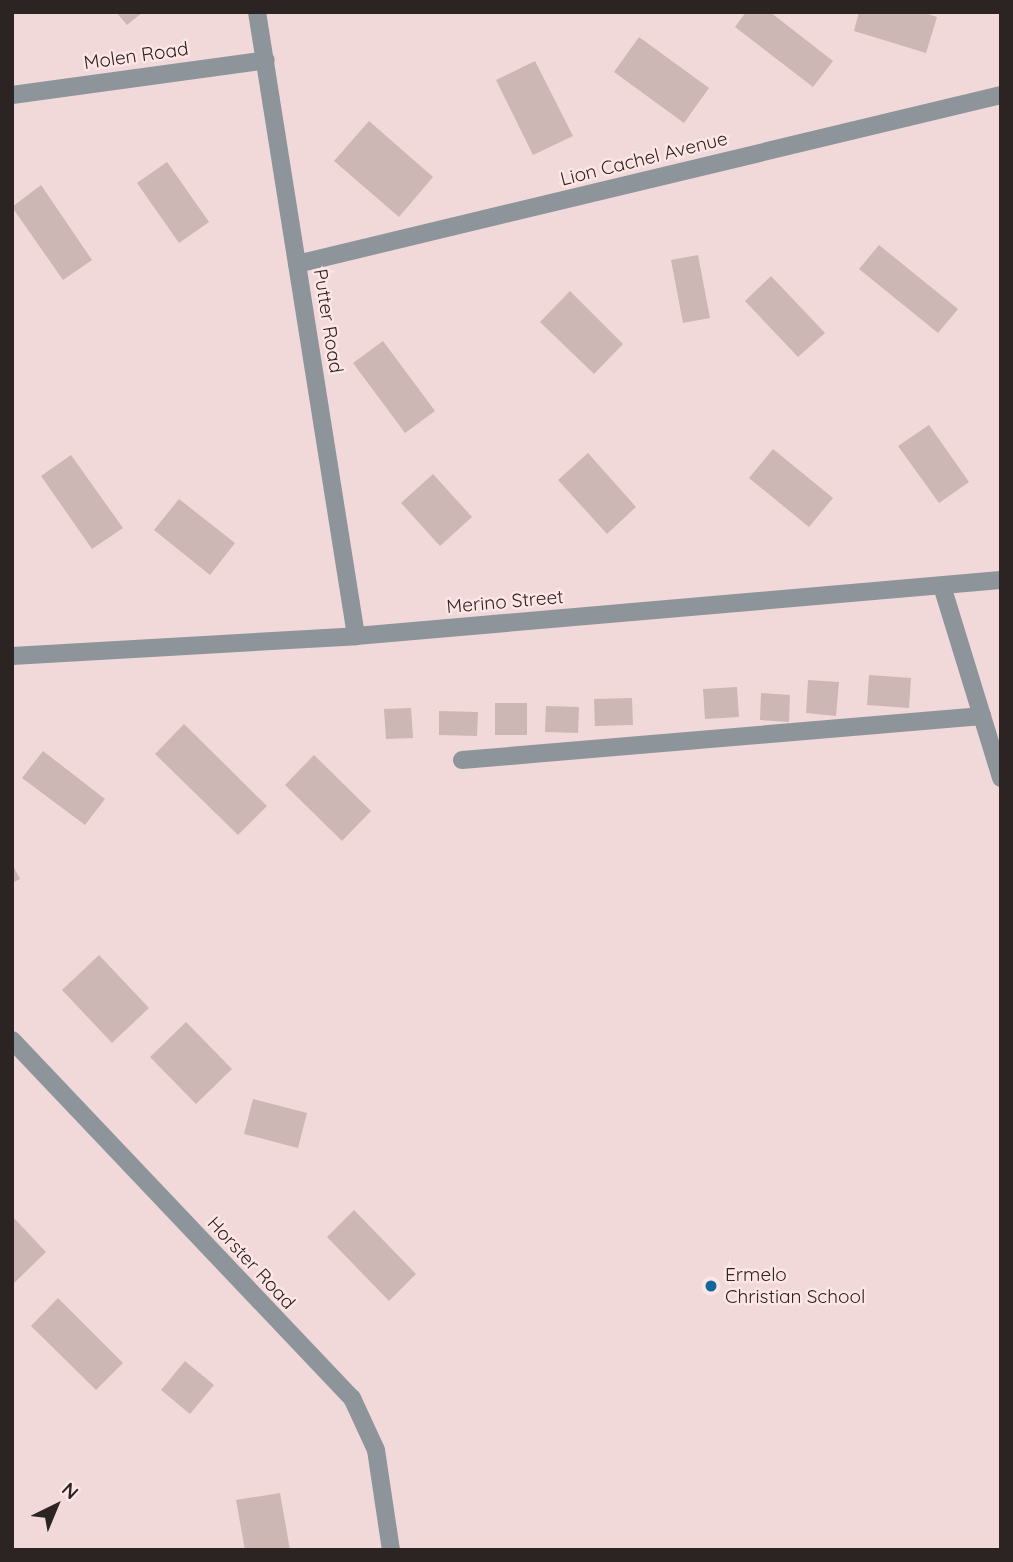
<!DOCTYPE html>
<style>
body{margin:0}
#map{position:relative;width:1013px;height:1562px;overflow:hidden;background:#f0d9d8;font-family:Quicksand,sans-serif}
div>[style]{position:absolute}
.building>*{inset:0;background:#cdb7b5}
.street>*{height:18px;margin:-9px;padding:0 9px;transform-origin:9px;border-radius:9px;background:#8d949a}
.dots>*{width:19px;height:19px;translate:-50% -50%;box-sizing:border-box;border:4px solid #fde6e5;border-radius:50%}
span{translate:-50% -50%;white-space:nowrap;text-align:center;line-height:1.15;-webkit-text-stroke:5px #fde6e5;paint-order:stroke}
.street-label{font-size:19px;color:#2c2323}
.poi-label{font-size:19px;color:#2c2323}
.left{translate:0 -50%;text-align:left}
.frame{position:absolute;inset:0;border:14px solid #2c2323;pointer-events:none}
.north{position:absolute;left:21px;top:1471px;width:70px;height:70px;-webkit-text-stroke:5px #fde6e5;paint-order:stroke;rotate:43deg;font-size:19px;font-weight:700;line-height:28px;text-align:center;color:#2c2323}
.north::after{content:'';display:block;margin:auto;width:24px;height:32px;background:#2c2323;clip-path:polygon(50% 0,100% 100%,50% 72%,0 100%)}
</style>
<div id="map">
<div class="building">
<div style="clip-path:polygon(116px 12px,143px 12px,127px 25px)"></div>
<div style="clip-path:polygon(746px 12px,770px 12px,833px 61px,813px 87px,735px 27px)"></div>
<div style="clip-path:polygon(859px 12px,922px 12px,937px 17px,926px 53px,854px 31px)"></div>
<div style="clip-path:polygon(639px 37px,709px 88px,684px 123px,614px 72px)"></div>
<div style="clip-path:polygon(535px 61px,573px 136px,533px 155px,496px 80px)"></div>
<div style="clip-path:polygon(369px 121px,433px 177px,399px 217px,334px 161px)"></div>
<div style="clip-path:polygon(167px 162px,209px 222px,179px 243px,137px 183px)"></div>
<div style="clip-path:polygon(41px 185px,92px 260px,63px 280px,12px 207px)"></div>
<div style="clip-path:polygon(879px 245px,958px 309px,938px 333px,859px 269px)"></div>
<div style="clip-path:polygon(698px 255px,710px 318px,683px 323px,671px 260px)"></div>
<div style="clip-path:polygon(771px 276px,825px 333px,798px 357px,745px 301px)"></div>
<div style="clip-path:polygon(570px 291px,623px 344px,594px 374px,540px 322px)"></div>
<div style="clip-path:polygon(383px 341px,435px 411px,405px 433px,353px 363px)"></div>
<div style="clip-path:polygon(929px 425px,969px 482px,939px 503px,898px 446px)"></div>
<div style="clip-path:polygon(773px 449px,833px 498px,809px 527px,749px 478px)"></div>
<div style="clip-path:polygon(588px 453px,636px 507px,607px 534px,558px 480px)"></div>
<div style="clip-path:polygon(71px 455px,123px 528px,92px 549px,41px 476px)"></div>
<div style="clip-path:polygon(433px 474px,472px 517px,440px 546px,401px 503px)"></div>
<div style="clip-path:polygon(179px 499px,235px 543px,210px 575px,154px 530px)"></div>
<div style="clip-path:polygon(869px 675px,911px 678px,909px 708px,867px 705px)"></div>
<div style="clip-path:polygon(808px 680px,839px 682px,836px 716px,806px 713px)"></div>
<div style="clip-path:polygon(737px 687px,739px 717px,705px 719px,703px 689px)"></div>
<div style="clip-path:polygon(761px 693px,790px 695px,789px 722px,760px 720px)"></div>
<div style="clip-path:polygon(632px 698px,633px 725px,595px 726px,594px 699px)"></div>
<div style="clip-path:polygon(495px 703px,527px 703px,527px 735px,495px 735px)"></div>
<div style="clip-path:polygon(546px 706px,579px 707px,578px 733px,545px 732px)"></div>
<div style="clip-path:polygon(411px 708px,413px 738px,386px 739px,384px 709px)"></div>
<div style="clip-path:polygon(439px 711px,478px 712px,477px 736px,439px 735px)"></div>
<div style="clip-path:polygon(184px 724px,267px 806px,238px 835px,155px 754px)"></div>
<div style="clip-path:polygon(43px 751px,105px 799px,85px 825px,22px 778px)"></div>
<div style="clip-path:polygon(314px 755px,371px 811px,342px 841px,285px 785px)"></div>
<div style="clip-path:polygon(12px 864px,20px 879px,12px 883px)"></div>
<div style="clip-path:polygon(99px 955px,149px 1008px,112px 1043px,62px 990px)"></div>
<div style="clip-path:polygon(186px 1022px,232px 1069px,196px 1104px,150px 1057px)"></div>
<div style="clip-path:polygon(253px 1099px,307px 1113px,298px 1148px,244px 1134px)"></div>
<div style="clip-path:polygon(354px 1210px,416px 1274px,389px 1301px,327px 1237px)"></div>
<div style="clip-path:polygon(12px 1216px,46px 1252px,12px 1285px)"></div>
<div style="clip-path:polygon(58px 1298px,123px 1363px,96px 1390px,31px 1326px)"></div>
<div style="clip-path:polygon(185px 1361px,214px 1385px,190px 1414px,161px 1390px)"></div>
<div style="clip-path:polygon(280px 1493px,290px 1550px,245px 1550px,236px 1500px)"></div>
</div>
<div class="street">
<div style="left:257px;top:12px;width:632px;rotate:80.98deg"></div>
<div style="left:12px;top:95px;width:256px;rotate:-7.8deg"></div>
<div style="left:297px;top:264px;width:724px;rotate:-13.5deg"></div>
<div style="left:942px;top:586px;width:201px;rotate:72.9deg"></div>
<div style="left:12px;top:656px;width:345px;rotate:-3.3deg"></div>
<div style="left:356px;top:636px;width:647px;rotate:-4.96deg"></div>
<div style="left:462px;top:760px;width:522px;rotate:-4.84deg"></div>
<div style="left:12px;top:1040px;width:494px;rotate:46.5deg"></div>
<div style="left:352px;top:1398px;width:57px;rotate:65.2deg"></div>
<div style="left:376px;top:1450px;width:101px;rotate:81.5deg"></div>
</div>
<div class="dots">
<div style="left:711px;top:1286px;background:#15699a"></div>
</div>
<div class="street-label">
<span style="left:136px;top:56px;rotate:-8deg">Molen Road</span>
<span style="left:644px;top:159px;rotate:-14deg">Lion Cachel Avenue</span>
<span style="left:328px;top:321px;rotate:81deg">Putter Road</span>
<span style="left:505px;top:602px;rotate:-5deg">Merino Street</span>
<span style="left:251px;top:1263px;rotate:47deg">Horster Road</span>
</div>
<div class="poi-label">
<span class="left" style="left:725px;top:1286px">Ermelo<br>Christian School</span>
</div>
<div class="frame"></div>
<div class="north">N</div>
</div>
